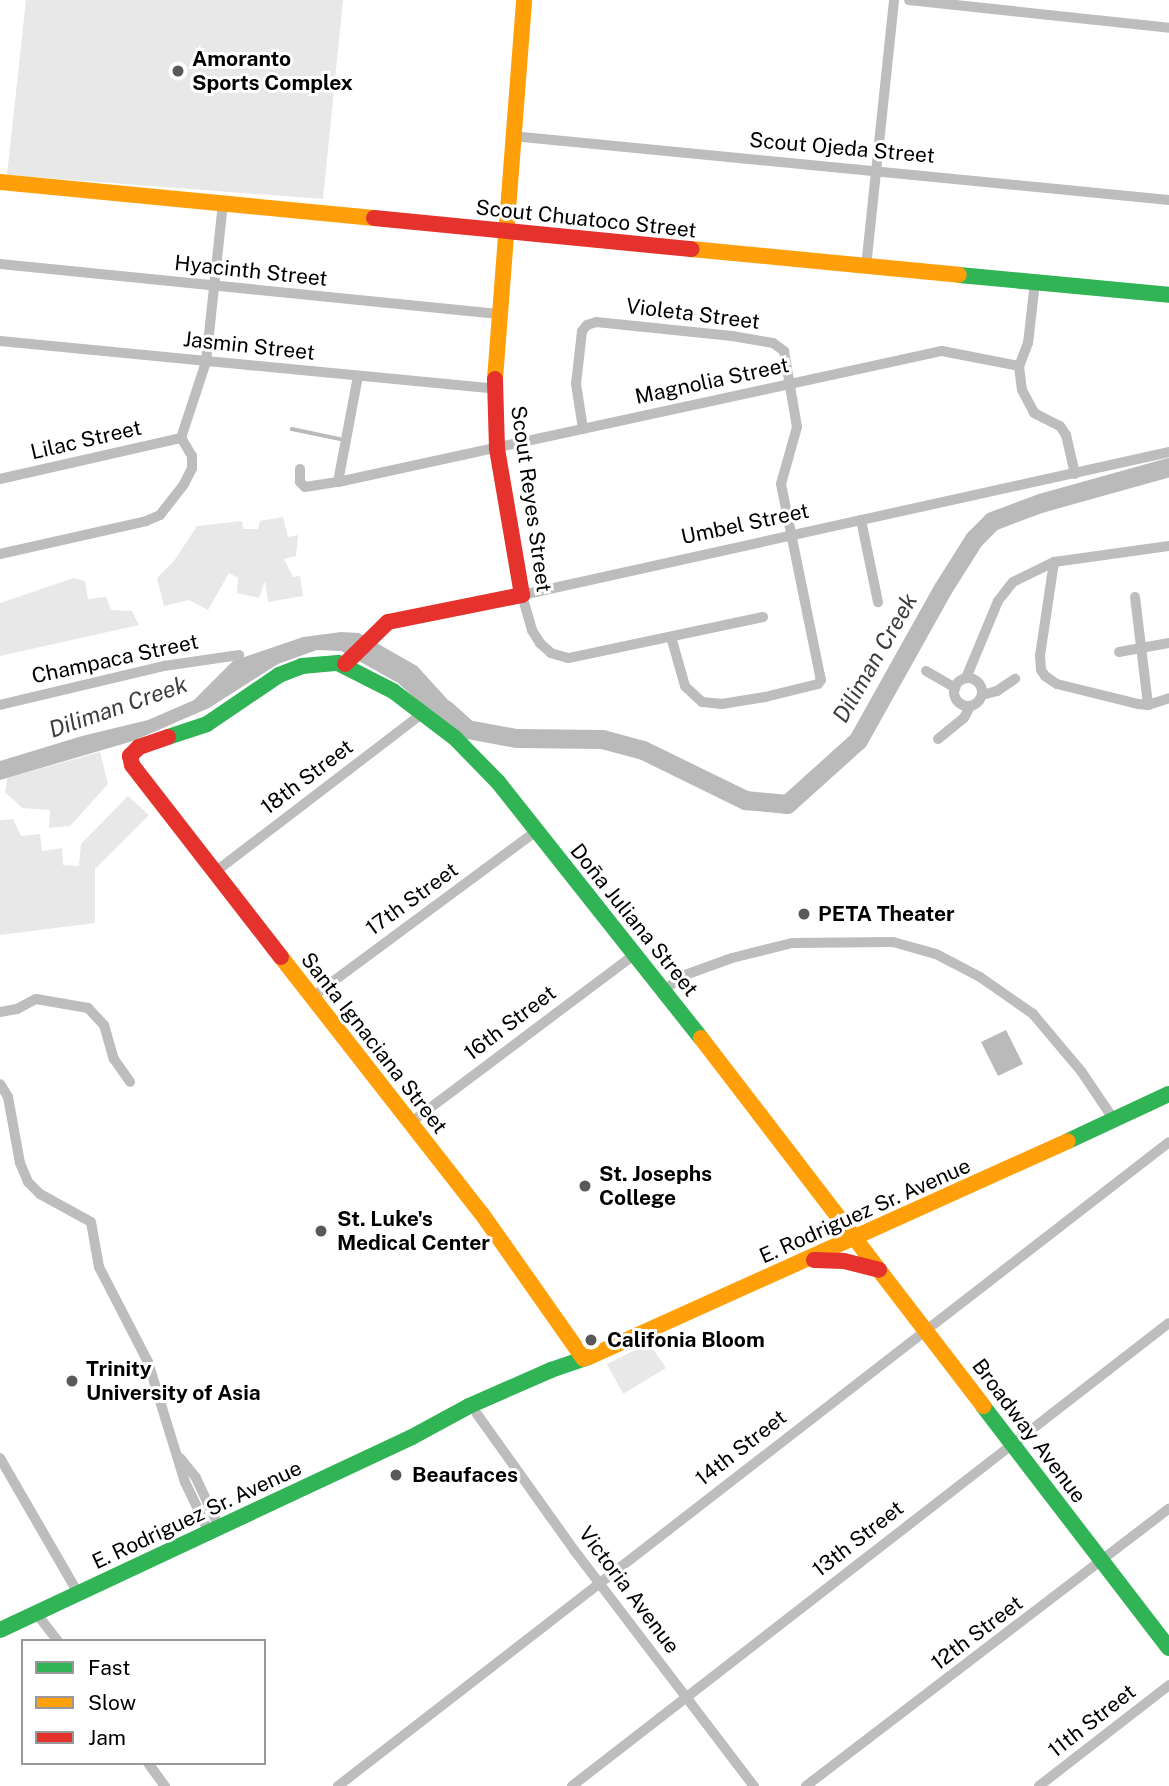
<!DOCTYPE html>
<meta charset="utf-8">
<style>
body{margin:0}
#map{position:relative;width:1169px;height:1786px;overflow:hidden;background:#fff;font-family:"Public Sans",sans-serif}
div>[style]{position:absolute}
.green>*{inset:0;background:#e8e8e8}
.water>*{inset:0;background:#bababa}
.stream>*{height:3.5px;margin:-1.75px;padding:0 1.75px;transform-origin:1.75px;border-radius:1.75px;background:#bababa}
.river>*{height:19px;margin:-9.5px;padding:0 9.5px;transform-origin:9.5px;border-radius:9.5px;background:#bababa}
.street>*{height:10px;margin:-5px;padding:0 5px;transform-origin:5px;border-radius:5px;background:#bdbdbd}
.street>.ring{margin:-5px;padding:0;box-sizing:content-box;background:none;border:10px solid #bdbdbd;border-radius:50%}
.fast>*{height:16px;margin:-8px;padding:0 8px;transform-origin:8px;border-radius:8px;background:#30b455}
.slow>*{height:16px;margin:-8px;padding:0 8px;transform-origin:8px;border-radius:8px;background:#ff9f0a}
.jam>*{height:16px;margin:-8px;padding:0 8px;transform-origin:8px;border-radius:8px;background:#e5322d}
.dots>*{width:19px;height:19px;translate:-50% -50%;box-sizing:border-box;border:4px solid #fff;border-radius:50%}
span{translate:-50% -50%;white-space:nowrap;text-align:center;line-height:1.15;-webkit-text-stroke:6px #fff;paint-order:stroke}
.poi-label{font-size:21px;color:#000;font-weight:700}
.left{translate:0 -50%;text-align:left}
.street-label{font-size:21px;color:#000}
.water-label{font-size:23px;color:#3d3d3d;font-style:italic}
.legend{position:absolute;left:21px;top:1639px;width:245px;height:126px;box-sizing:border-box;background:#fff;border:2px solid #999;margin:0;padding:9px 12px;list-style:none;font-size:21px;color:#000}
.legend li{display:flex;align-items:center;gap:14px;height:35px}
.legend b{width:35px;border:2px solid #999}
</style>
<div id="map">
<div class="green">
<div style="clip-path:polygon(26px 0,343px 0,323px 199px,7px 175px)"></div>
<div style="clip-path:polygon(283px 517px,288px 537px,298px 535px,296px 556px,284px 559px,293px 577px,300px 576px,303px 596px,268px 602px,265px 581px,259px 598px,237px 593px,238px 578px,229px 573px,208px 610px,189px 600px,164px 606px,157px 578px,174px 561px,197px 526px,242px 521px,243px 529px,258px 529px,260px 521px)"></div>
<div style="clip-path:polygon(74px 578px,85px 581px,88px 599px,106px 597px,111px 610px,132px 611px,139px 625px,0 656px,0 603px)"></div>
<div style="clip-path:polygon(100px 752px,108px 784px,70px 826px,49px 828px,50px 810px,22px 808px,5px 792px,7px 778px)"></div>
<div style="clip-path:polygon(128px 796px,149px 815px,95px 869px,95px 923px,0 935px,0 820px,13px 819px,21px 836px,40px 834px,42px 851px,62px 848px,63px 865px,79px 866px,81px 844px)"></div>
<div style="clip-path:polygon(649px 1343px,666px 1368px,623px 1394px,607px 1364px)"></div>
</div>
<div class="water">
<div style="clip-path:polygon(341px 632px,359px 633px,417px 666px,468px 722px,454px 733px,398px 683px,341px 651px,317px 650px,278px 664px,209px 708px,133px 741px,0 780px,0 761px,82px 736px,148px 720px,194px 700px,233px 661px,303px 637px)"></div>
<div style="clip-path:polygon(1006px 1030px,1023px 1064px,998px 1076px,981px 1042px)"></div>
</div>
<div class="stream">
<div style="left:292px;top:429px;width:49px;rotate:11.8deg"></div>
</div>
<div class="river">
<div style="left:445px;top:709px;width:30px;rotate:42deg"></div>
<div style="left:467px;top:729px;width:50px;rotate:10.4deg"></div>
<div style="left:516px;top:738px;width:86px;rotate:0.7deg"></div>
<div style="left:602px;top:739px;width:42px;rotate:15deg"></div>
<div style="left:643px;top:750px;width:114px;rotate:26.1deg"></div>
<div style="left:745px;top:800px;width:42px;rotate:5.4deg"></div>
<div style="left:787px;top:804px;width:96px;rotate:-42deg"></div>
<div style="left:858px;top:740px;width:174px;rotate:-60.8deg"></div>
<div style="left:943px;top:588px;width:58px;rotate:-57.7deg"></div>
<div style="left:974px;top:539px;width:25px;rotate:-45deg"></div>
<div style="left:992px;top:521px;width:51px;rotate:-20.6deg"></div>
<div style="left:1040px;top:503px;width:134px;rotate:-15.6deg"></div>
</div>
<div class="street">
<div style="left:909px;top:0;width:262px;rotate:6.1deg"></div>
<div style="left:512px;top:136px;width:660px;rotate:5.56deg"></div>
<div style="left:0;top:264px;width:501px;rotate:5.72deg"></div>
<div style="left:866px;top:267px;width:268px;rotate:-84deg"></div>
<div style="left:1035px;top:282px;width:61px;rotate:96.5deg"></div>
<div style="left:1028px;top:343px;width:25px;rotate:111deg"></div>
<div style="left:1019px;top:366px;width:24px;rotate:83deg"></div>
<div style="left:1022px;top:390px;width:26px;rotate:62deg"></div>
<div style="left:1034px;top:413px;width:29px;rotate:27deg"></div>
<div style="left:1060px;top:426px;width:11px;rotate:56deg"></div>
<div style="left:1066px;top:435px;width:40px;rotate:77deg"></div>
<div style="left:0;top:341px;width:496px;rotate:5.5deg"></div>
<div style="left:583px;top:429px;width:46px;rotate:-98.8deg"></div>
<div style="left:576px;top:384px;width:53px;rotate:-83.5deg"></div>
<div style="left:582px;top:331px;width:8px;rotate:-50deg"></div>
<div style="left:587px;top:325px;width:9px;rotate:-18deg"></div>
<div style="left:596px;top:322px;width:137px;rotate:5.9deg"></div>
<div style="left:732px;top:336px;width:42px;rotate:9.7deg"></div>
<div style="left:773px;top:343px;width:14px;rotate:36deg"></div>
<div style="left:784px;top:351px;width:77px;rotate:80.3deg"></div>
<div style="left:797px;top:427px;width:59px;rotate:105.7deg"></div>
<div style="left:781px;top:484px;width:200px;rotate:78.5deg"></div>
<div style="left:821px;top:680px;width:5px;rotate:127deg"></div>
<div style="left:818px;top:684px;width:55px;rotate:166.2deg"></div>
<div style="left:765px;top:697px;width:44px;rotate:170.8deg"></div>
<div style="left:722px;top:704px;width:20px;rotate:-174deg"></div>
<div style="left:702px;top:702px;width:23px;rotate:-137deg"></div>
<div style="left:685px;top:686px;width:51px;rotate:-105.9deg"></div>
<div style="left:181px;top:438px;width:80px;rotate:-71.8deg"></div>
<div style="left:206px;top:362px;width:159px;rotate:-83.9deg"></div>
<div style="left:300px;top:469px;width:13px;rotate:90deg"></div>
<div style="left:300px;top:482px;width:7px;rotate:45deg"></div>
<div style="left:305px;top:487px;width:33px;rotate:-9deg"></div>
<div style="left:338px;top:482px;width:618px;rotate:-12.24deg"></div>
<div style="left:942px;top:351px;width:78px;rotate:11deg"></div>
<div style="left:0;top:479px;width:186px;rotate:-12.8deg"></div>
<div style="left:338px;top:482px;width:108px;rotate:-79.3deg"></div>
<div style="left:861px;top:520px;width:84px;rotate:78.3deg"></div>
<div style="left:0;top:554px;width:150px;rotate:-12.7deg"></div>
<div style="left:146px;top:521px;width:15px;rotate:-23deg"></div>
<div style="left:160px;top:515px;width:39px;rotate:-52deg"></div>
<div style="left:184px;top:484px;width:18px;rotate:-63deg"></div>
<div style="left:192px;top:468px;width:12px;rotate:-90deg"></div>
<div style="left:192px;top:456px;width:21px;rotate:-121deg"></div>
<div style="left:1054px;top:562px;width:95px;rotate:98.5deg"></div>
<div style="left:1040px;top:656px;width:14px;rotate:86deg"></div>
<div style="left:1041px;top:670px;width:7px;rotate:56deg"></div>
<div style="left:1045px;top:676px;width:14px;rotate:34deg"></div>
<div style="left:1057px;top:684px;width:83px;rotate:13.9deg"></div>
<div style="left:1138px;top:704px;width:10px;rotate:6deg"></div>
<div style="left:1148px;top:705px;width:22px;rotate:-18deg"></div>
<div style="left:1135px;top:597px;width:109px;rotate:83.1deg"></div>
<div style="left:763px;top:617px;width:199px;rotate:168.1deg"></div>
<div style="left:568px;top:658px;width:18px;rotate:-164deg"></div>
<div style="left:551px;top:653px;width:15px;rotate:-138deg"></div>
<div style="left:540px;top:643px;width:15px;rotate:-122deg"></div>
<div style="left:532px;top:630px;width:36px;rotate:-106deg"></div>
<div style="left:522px;top:595px;width:663px;rotate:-12.46deg"></div>
<div style="left:1119px;top:652px;width:51px;rotate:-10.2deg"></div>
<div style="left:926px;top:671px;width:34px;rotate:30deg"></div>
<div style="left:966px;top:678px;width:83px;rotate:-67.4deg"></div>
<div style="left:998px;top:601px;width:24px;rotate:-52deg"></div>
<div style="left:1013px;top:582px;width:46px;rotate:-26deg"></div>
<div style="left:1054px;top:562px;width:116px;rotate:-7.9deg"></div>
<div class="ring" style="left:954px;top:678px;width:18px;height:18px"></div>
<div style="left:982px;top:695px;width:16px;rotate:-15deg"></div>
<div style="left:997px;top:691px;width:22px;rotate:-34deg"></div>
<div style="left:0;top:705px;width:169px;rotate:-13.4deg"></div>
<div style="left:164px;top:666px;width:76px;rotate:-8.3deg"></div>
<div style="left:938px;top:739px;width:33px;rotate:-39deg"></div>
<div style="left:964px;top:718px;width:13px;rotate:-63deg"></div>
<div style="left:215px;top:872px;width:262px;rotate:-37.4deg"></div>
<div style="left:664px;top:990px;width:26px;rotate:-36deg"></div>
<div style="left:685px;top:975px;width:50px;rotate:-19.9deg"></div>
<div style="left:732px;top:958px;width:62px;rotate:-14deg"></div>
<div style="left:792px;top:943px;width:101px;rotate:-0.6deg"></div>
<div style="left:893px;top:942px;width:45px;rotate:15.6deg"></div>
<div style="left:936px;top:954px;width:50px;rotate:27.6deg"></div>
<div style="left:980px;top:977px;width:65px;rotate:34.9deg"></div>
<div style="left:1033px;top:1014px;width:75px;rotate:49.9deg"></div>
<div style="left:1081px;top:1071px;width:59px;rotate:56deg"></div>
<div style="left:312px;top:997px;width:277px;rotate:-36.5deg"></div>
<div style="left:0;top:1012px;width:17px;rotate:-10deg"></div>
<div style="left:17px;top:1009px;width:21px;rotate:-28deg"></div>
<div style="left:36px;top:999px;width:53px;rotate:9.8deg"></div>
<div style="left:88px;top:1008px;width:23px;rotate:47deg"></div>
<div style="left:104px;top:1025px;width:35px;rotate:74deg"></div>
<div style="left:114px;top:1059px;width:28px;rotate:55deg"></div>
<div style="left:0;top:1084px;width:15px;rotate:58deg"></div>
<div style="left:8px;top:1097px;width:67px;rotate:79.7deg"></div>
<div style="left:20px;top:1163px;width:21px;rotate:67deg"></div>
<div style="left:28px;top:1182px;width:17px;rotate:45deg"></div>
<div style="left:40px;top:1194px;width:58px;rotate:28.8deg"></div>
<div style="left:91px;top:1222px;width:46px;rotate:79.9deg"></div>
<div style="left:99px;top:1267px;width:107px;rotate:62.7deg"></div>
<div style="left:148px;top:1362px;width:126px;rotate:72.9deg"></div>
<div style="left:185px;top:1482px;width:55px;rotate:64.4deg"></div>
<div style="left:410px;top:1123px;width:280px;rotate:-36.9deg"></div>
<div style="left:477px;top:1414px;width:167px;rotate:54.5deg"></div>
<div style="left:574px;top:1550px;width:297px;rotate:52.7deg"></div>
<div style="left:0;top:1458px;width:156px;rotate:60deg"></div>
<div style="left:180px;top:1458px;width:26px;rotate:51deg"></div>
<div style="left:196px;top:1478px;width:54px;rotate:64.9deg"></div>
<div style="left:36px;top:1613px;width:36px;rotate:52deg"></div>
<div style="left:148px;top:1763px;width:29px;rotate:54deg"></div>
<div style="left:338px;top:1786px;width:1051px;rotate:-37.77deg"></div>
<div style="left:572px;top:1786px;width:755px;rotate:-37.8deg"></div>
<div style="left:806px;top:1786px;width:457px;rotate:-37.4deg"></div>
<div style="left:1039px;top:1786px;width:165px;rotate:-37.8deg"></div>
</div>
<div class="fast">
<div style="left:959px;top:275px;width:211px;rotate:5.4deg"></div>
<div style="left:168px;top:737px;width:41px;rotate:-18.4deg"></div>
<div style="left:207px;top:724px;width:87px;rotate:-34.2deg"></div>
<div style="left:279px;top:675px;width:25px;rotate:-21deg"></div>
<div style="left:302px;top:666px;width:36px;rotate:-5deg"></div>
<div style="left:338px;top:663px;width:62px;rotate:27deg"></div>
<div style="left:393px;top:691px;width:78px;rotate:37.2deg"></div>
<div style="left:455px;top:738px;width:62px;rotate:45.7deg"></div>
<div style="left:498px;top:782px;width:327px;rotate:51.6deg"></div>
<div style="left:1068px;top:1141px;width:111px;rotate:-25deg"></div>
<div style="left:983px;top:1406px;width:305px;rotate:52.5deg"></div>
<div style="left:0;top:1630px;width:455px;rotate:-25.1deg"></div>
<div style="left:412px;top:1437px;width:65px;rotate:-28.5deg"></div>
<div style="left:469px;top:1406px;width:90px;rotate:-23.7deg"></div>
<div style="left:551px;top:1370px;width:40px;rotate:-18.9deg"></div>
</div>
<div class="slow">
<div style="left:0;top:182px;width:376px;rotate:5.5deg"></div>
<div style="left:691px;top:249px;width:269px;rotate:5.5deg"></div>
<div style="left:495px;top:379px;width:380px;rotate:-85.6deg"></div>
<div style="left:281px;top:957px;width:326px;rotate:52deg"></div>
<div style="left:482px;top:1214px;width:177px;rotate:54.9deg"></div>
<div style="left:701px;top:1038px;width:464px;rotate:52.5deg"></div>
<div style="left:589px;top:1357px;width:525px;rotate:-24.27deg"></div>
</div>
<div class="jam">
<div style="left:374px;top:218px;width:319px;rotate:5.6deg"></div>
<div style="left:345px;top:664px;width:60px;rotate:-44.3deg"></div>
<div style="left:388px;top:622px;width:137px;rotate:-11.4deg"></div>
<div style="left:522px;top:595px;width:149px;rotate:-99.7deg"></div>
<div style="left:497px;top:448px;width:69px;rotate:-91.7deg"></div>
<div style="left:168px;top:737px;width:31px;rotate:161deg"></div>
<div style="left:139px;top:747px;width:13px;rotate:135deg"></div>
<div style="left:130px;top:756px;width:9px;rotate:77deg"></div>
<div style="left:132px;top:765px;width:243px;rotate:52.2deg"></div>
<div style="left:814px;top:1260px;width:30px;rotate:2deg"></div>
<div style="left:844px;top:1261px;width:36px;rotate:14deg"></div>
</div>
<div class="dots">
<div style="left:178px;top:71px;background:#595959"></div>
<div style="left:804px;top:914px;background:#595959"></div>
<div style="left:585px;top:1186px;background:#595959"></div>
<div style="left:321px;top:1231px;background:#595959"></div>
<div style="left:591px;top:1340px;background:#595959"></div>
<div style="left:72px;top:1381px;background:#595959"></div>
<div style="left:396px;top:1475px;background:#595959"></div>
</div>
<div class="poi-label">
<span class="left" style="left:192px;top:71px">Amoranto<br>Sports Complex</span>
<span class="left" style="left:818px;top:914px">PETA Theater</span>
<span class="left" style="left:599px;top:1186px">St. Josephs<br>College</span>
<span class="left" style="left:337px;top:1231px">St. Luke's<br>Medical Center</span>
<span class="left" style="left:607px;top:1340px">Califonia Bloom</span>
<span class="left" style="left:86px;top:1381px">Trinity<br>University of Asia</span>
<span class="left" style="left:412px;top:1475px">Beaufaces</span>
</div>
<div class="street-label">
<span style="left:842px;top:148px;rotate:5deg">Scout Ojeda Street</span>
<span style="left:586px;top:219px;rotate:6deg">Scout Chuatoco Street</span>
<span style="left:251px;top:271px;rotate:6deg">Hyacinth Street</span>
<span style="left:693px;top:314px;rotate:7deg">Violeta Street</span>
<span style="left:249px;top:346px;rotate:6deg">Jasmin Street</span>
<span style="left:712px;top:381px;rotate:-12deg">Magnolia Street</span>
<span style="left:86px;top:440px;rotate:-13deg">Lilac Street</span>
<span style="left:531px;top:499px;rotate:82deg">Scout Reyes Street</span>
<span style="left:745px;top:524px;rotate:-12deg">Umbel Street</span>
<span style="left:115px;top:659px;rotate:-12deg">Champaca Street</span>
<span style="left:307px;top:777px;rotate:-37deg">18th Street</span>
<span style="left:412px;top:899px;rotate:-36deg">17th Street</span>
<span style="left:634px;top:920px;rotate:51deg">Doña Juliana Street</span>
<span style="left:510px;top:1023px;rotate:-37deg">16th Street</span>
<span style="left:374px;top:1043px;rotate:52deg">Santa Ignaciana Street</span>
<span style="left:865px;top:1211px;rotate:-24deg">E. Rodriguez Sr. Avenue</span>
<span style="left:1029px;top:1431px;rotate:53deg">Broadway Avenue</span>
<span style="left:741px;top:1448px;rotate:-38deg">14th Street</span>
<span style="left:197px;top:1515px;rotate:-25deg">E. Rodriguez Sr. Avenue</span>
<span style="left:858px;top:1539px;rotate:-38deg">13th Street</span>
<span style="left:629px;top:1590px;rotate:53deg">Victoria Avenue</span>
<span style="left:977px;top:1633px;rotate:-37deg">12th Street</span>
<span style="left:1092px;top:1721px;rotate:-38deg">11th Street</span>
</div>
<div class="water-label">
<span style="left:875px;top:658px;rotate:-60deg">Diliman Creek</span>
<span style="left:118px;top:707px;rotate:-19deg">Diliman Creek</span>
</div>
<ul class="legend">
<li><b style="height:9px;background:#30b455"></b>Fast</li>
<li><b style="height:9px;background:#ff9f0a"></b>Slow</li>
<li><b style="height:9px;background:#e5322d"></b>Jam</li>
</ul>
</div>
